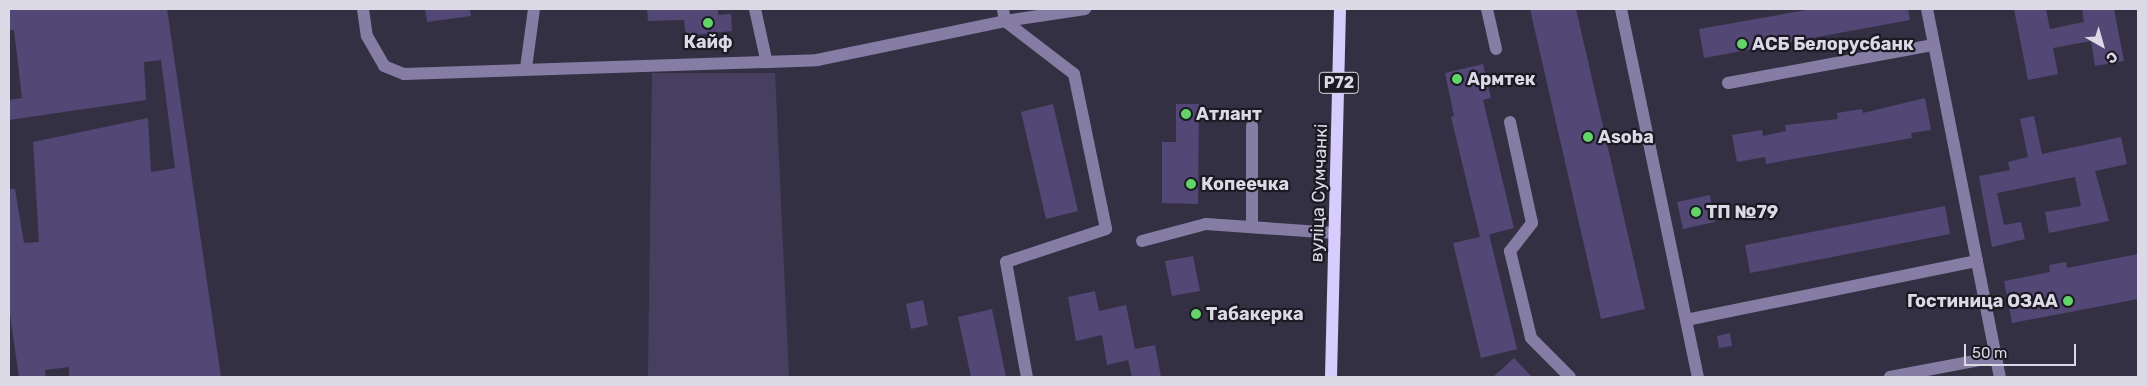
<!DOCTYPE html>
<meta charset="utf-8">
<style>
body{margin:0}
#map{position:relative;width:2147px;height:386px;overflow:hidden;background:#343043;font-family:Rubik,sans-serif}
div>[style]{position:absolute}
.green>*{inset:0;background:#473f60}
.building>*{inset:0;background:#534776}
.minor>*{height:12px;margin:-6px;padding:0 6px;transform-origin:6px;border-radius:6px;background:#867da5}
.major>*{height:12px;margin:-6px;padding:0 6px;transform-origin:6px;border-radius:6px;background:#d7ccfe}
.dots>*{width:14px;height:14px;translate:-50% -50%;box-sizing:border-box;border:2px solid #1b1922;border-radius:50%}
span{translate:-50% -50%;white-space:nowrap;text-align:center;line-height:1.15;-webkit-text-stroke:4.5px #1b1922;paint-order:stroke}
.shield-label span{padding:1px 4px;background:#1b1922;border:1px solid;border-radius:4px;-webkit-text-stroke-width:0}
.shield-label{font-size:16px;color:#dcd9e6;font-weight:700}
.poi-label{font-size:18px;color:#dcd9e6;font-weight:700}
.left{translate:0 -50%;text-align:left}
.right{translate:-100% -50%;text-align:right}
.street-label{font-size:18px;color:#dcd9e6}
.frame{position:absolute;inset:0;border:10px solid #dcd9e6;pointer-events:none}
.north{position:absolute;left:2077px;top:20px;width:50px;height:50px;-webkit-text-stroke:4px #1b1922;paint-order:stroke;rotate:142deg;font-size:14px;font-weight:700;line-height:20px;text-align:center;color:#dcd9e6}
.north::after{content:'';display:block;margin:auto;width:18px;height:22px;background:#dcd9e6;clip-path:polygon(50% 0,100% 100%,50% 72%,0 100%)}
.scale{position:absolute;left:1964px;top:344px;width:112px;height:22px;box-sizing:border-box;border:2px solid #dcd9e6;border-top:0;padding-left:6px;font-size:15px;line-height:18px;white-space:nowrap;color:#dcd9e6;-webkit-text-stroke:4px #1b1922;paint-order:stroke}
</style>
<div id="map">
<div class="green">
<div style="clip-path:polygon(652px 73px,775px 73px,789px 377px,648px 377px)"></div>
</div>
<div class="building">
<div style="clip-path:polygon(9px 9px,167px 9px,221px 377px,69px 377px,69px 367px,45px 370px,46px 377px,19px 377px,9px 308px,9px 189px,15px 189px,24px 243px,39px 242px,33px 142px,148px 118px,151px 172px,175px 168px,161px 60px,144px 62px,146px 100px,9px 120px,9px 100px,22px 98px,14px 30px,9px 30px)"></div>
<div style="clip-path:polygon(425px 9px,470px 9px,471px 16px,427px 22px)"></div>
<div style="clip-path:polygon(647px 9px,718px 9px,718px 15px,731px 14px,732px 31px,686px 36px,684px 20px,648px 21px)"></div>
<div style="clip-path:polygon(1530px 9px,1576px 9px,1645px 309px,1601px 319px)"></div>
<div style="clip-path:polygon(1812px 9px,1908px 9px,1910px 20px,1704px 58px,1699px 29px)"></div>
<div style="clip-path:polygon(2014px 9px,2046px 9px,2050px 29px,2084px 22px,2082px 9px,2114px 9px,2124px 61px,2095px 66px,2091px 41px,2053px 48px,2058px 74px,2028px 80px)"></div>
<div style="clip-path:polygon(1483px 64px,1491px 98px,1483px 100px,1514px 228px,1483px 236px,1489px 234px,1517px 349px,1481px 358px,1453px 243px,1480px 237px,1451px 117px,1454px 116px,1445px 73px)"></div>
<div style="clip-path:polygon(1925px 98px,1931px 130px,1911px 133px,1912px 138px,1766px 164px,1765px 157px,1737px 162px,1732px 135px,1762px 130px,1763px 136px,1786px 131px,1785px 125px,1838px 119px,1837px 113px,1862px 109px,1863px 113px)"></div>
<div style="clip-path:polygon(1053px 104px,1078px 211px,1046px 219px,1021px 112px)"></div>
<div style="clip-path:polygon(1176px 104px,1199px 104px,1198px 204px,1162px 203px,1162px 142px,1176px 142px)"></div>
<div style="clip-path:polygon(2034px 116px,2042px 154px,2121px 137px,2127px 164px,2095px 171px,2109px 221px,2049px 233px,2045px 212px,2081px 206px,2075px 177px,1997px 193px,2004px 225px,2021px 222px,2025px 239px,1992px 247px,1979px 176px,2010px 170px,2008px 162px,2028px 157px,2020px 119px)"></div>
<div style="clip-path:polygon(1710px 195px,1715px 222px,1683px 229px,1677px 202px)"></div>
<div style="clip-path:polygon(1945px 206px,1950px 234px,1750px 273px,1745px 245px)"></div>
<div style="clip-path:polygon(2138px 254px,2138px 299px,2012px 323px,2004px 281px,2050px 272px,2049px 265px,2066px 262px,2067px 268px)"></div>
<div style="clip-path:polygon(1193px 256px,1200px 291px,1172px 296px,1165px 261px)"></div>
<div style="clip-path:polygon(1095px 291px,1099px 311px,1126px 305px,1135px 349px,1155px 345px,1161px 377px,1132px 377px,1128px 360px,1107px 365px,1102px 335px,1076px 341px,1068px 297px)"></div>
<div style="clip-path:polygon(923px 300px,928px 325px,911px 329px,906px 304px)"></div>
<div style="clip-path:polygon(992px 309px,1006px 377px,971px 377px,958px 317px)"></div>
<div style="clip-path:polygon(1730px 333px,1732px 346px,1719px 348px,1717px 336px)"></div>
<div style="clip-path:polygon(1514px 358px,1532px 377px,1493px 377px)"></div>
</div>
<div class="minor">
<div style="left:363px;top:9px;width:27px;rotate:82deg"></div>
<div style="left:367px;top:36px;width:34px;rotate:60deg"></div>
<div style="left:384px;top:66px;width:22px;rotate:22deg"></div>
<div style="left:404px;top:74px;width:413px;rotate:-1.9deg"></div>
<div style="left:817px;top:60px;width:192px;rotate:-11.7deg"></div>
<div style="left:1005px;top:21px;width:81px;rotate:-8.5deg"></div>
<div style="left:755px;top:9px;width:51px;rotate:77.6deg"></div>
<div style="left:1003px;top:9px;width:12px;rotate:81deg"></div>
<div style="left:1005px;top:21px;width:87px;rotate:37.5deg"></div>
<div style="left:1074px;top:74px;width:158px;rotate:78.3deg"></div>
<div style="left:1106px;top:229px;width:105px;rotate:161.7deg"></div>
<div style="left:1006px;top:262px;width:117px;rotate:79.7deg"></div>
<div style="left:1487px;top:9px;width:41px;rotate:77.3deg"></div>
<div style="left:1621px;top:9px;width:376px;rotate:78.2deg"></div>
<div style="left:1927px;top:9px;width:375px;rotate:78.8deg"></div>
<div style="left:526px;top:68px;width:60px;rotate:-82.3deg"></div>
<div style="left:1728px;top:83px;width:209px;rotate:-10.5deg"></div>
<div style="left:1510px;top:122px;width:103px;rotate:77.7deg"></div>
<div style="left:1532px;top:223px;width:36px;rotate:128deg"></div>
<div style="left:1510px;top:251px;width:89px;rotate:76.4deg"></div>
<div style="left:1531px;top:338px;width:55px;rotate:45deg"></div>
<div style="left:1252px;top:227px;width:101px;rotate:-90deg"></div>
<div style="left:1142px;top:241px;width:66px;rotate:-14.9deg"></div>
<div style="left:1206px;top:224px;width:129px;rotate:4deg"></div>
<div style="left:1686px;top:320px;width:297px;rotate:-11.5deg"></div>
<div style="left:1890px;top:377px;width:108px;rotate:-10.7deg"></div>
</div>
<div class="major">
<div style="left:1331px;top:377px;width:368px;rotate:-88.6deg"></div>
</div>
<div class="dots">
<div style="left:708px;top:23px;background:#62d469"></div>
<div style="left:1742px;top:44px;background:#62d469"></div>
<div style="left:1457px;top:79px;background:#62d469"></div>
<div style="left:1186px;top:114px;background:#62d469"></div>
<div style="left:1588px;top:137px;background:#62d469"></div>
<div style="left:1191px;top:184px;background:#62d469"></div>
<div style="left:1696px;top:212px;background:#62d469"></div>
<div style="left:2068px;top:301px;background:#62d469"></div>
<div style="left:1196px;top:314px;background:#62d469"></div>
</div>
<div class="shield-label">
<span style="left:1339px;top:83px">Р72</span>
</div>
<div class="poi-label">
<span style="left:708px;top:42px">Кайф</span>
<span class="left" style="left:1752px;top:44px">АСБ Белорусбанк</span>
<span class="left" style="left:1467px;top:79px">Армтек</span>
<span class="left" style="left:1196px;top:114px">Атлант</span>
<span class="left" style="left:1598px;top:137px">Asoba</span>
<span class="left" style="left:1201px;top:184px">Копеечка</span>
<span class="left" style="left:1706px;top:212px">ТП №79</span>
<span class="right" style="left:2058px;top:301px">Гостиница ОЗАА</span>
<span class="left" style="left:1206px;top:314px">Табакерка</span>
</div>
<div class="street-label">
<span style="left:1319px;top:193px;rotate:-88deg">вуліца Сумчанкі</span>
</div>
<div class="frame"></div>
<div class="north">С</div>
<div class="scale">50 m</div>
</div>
